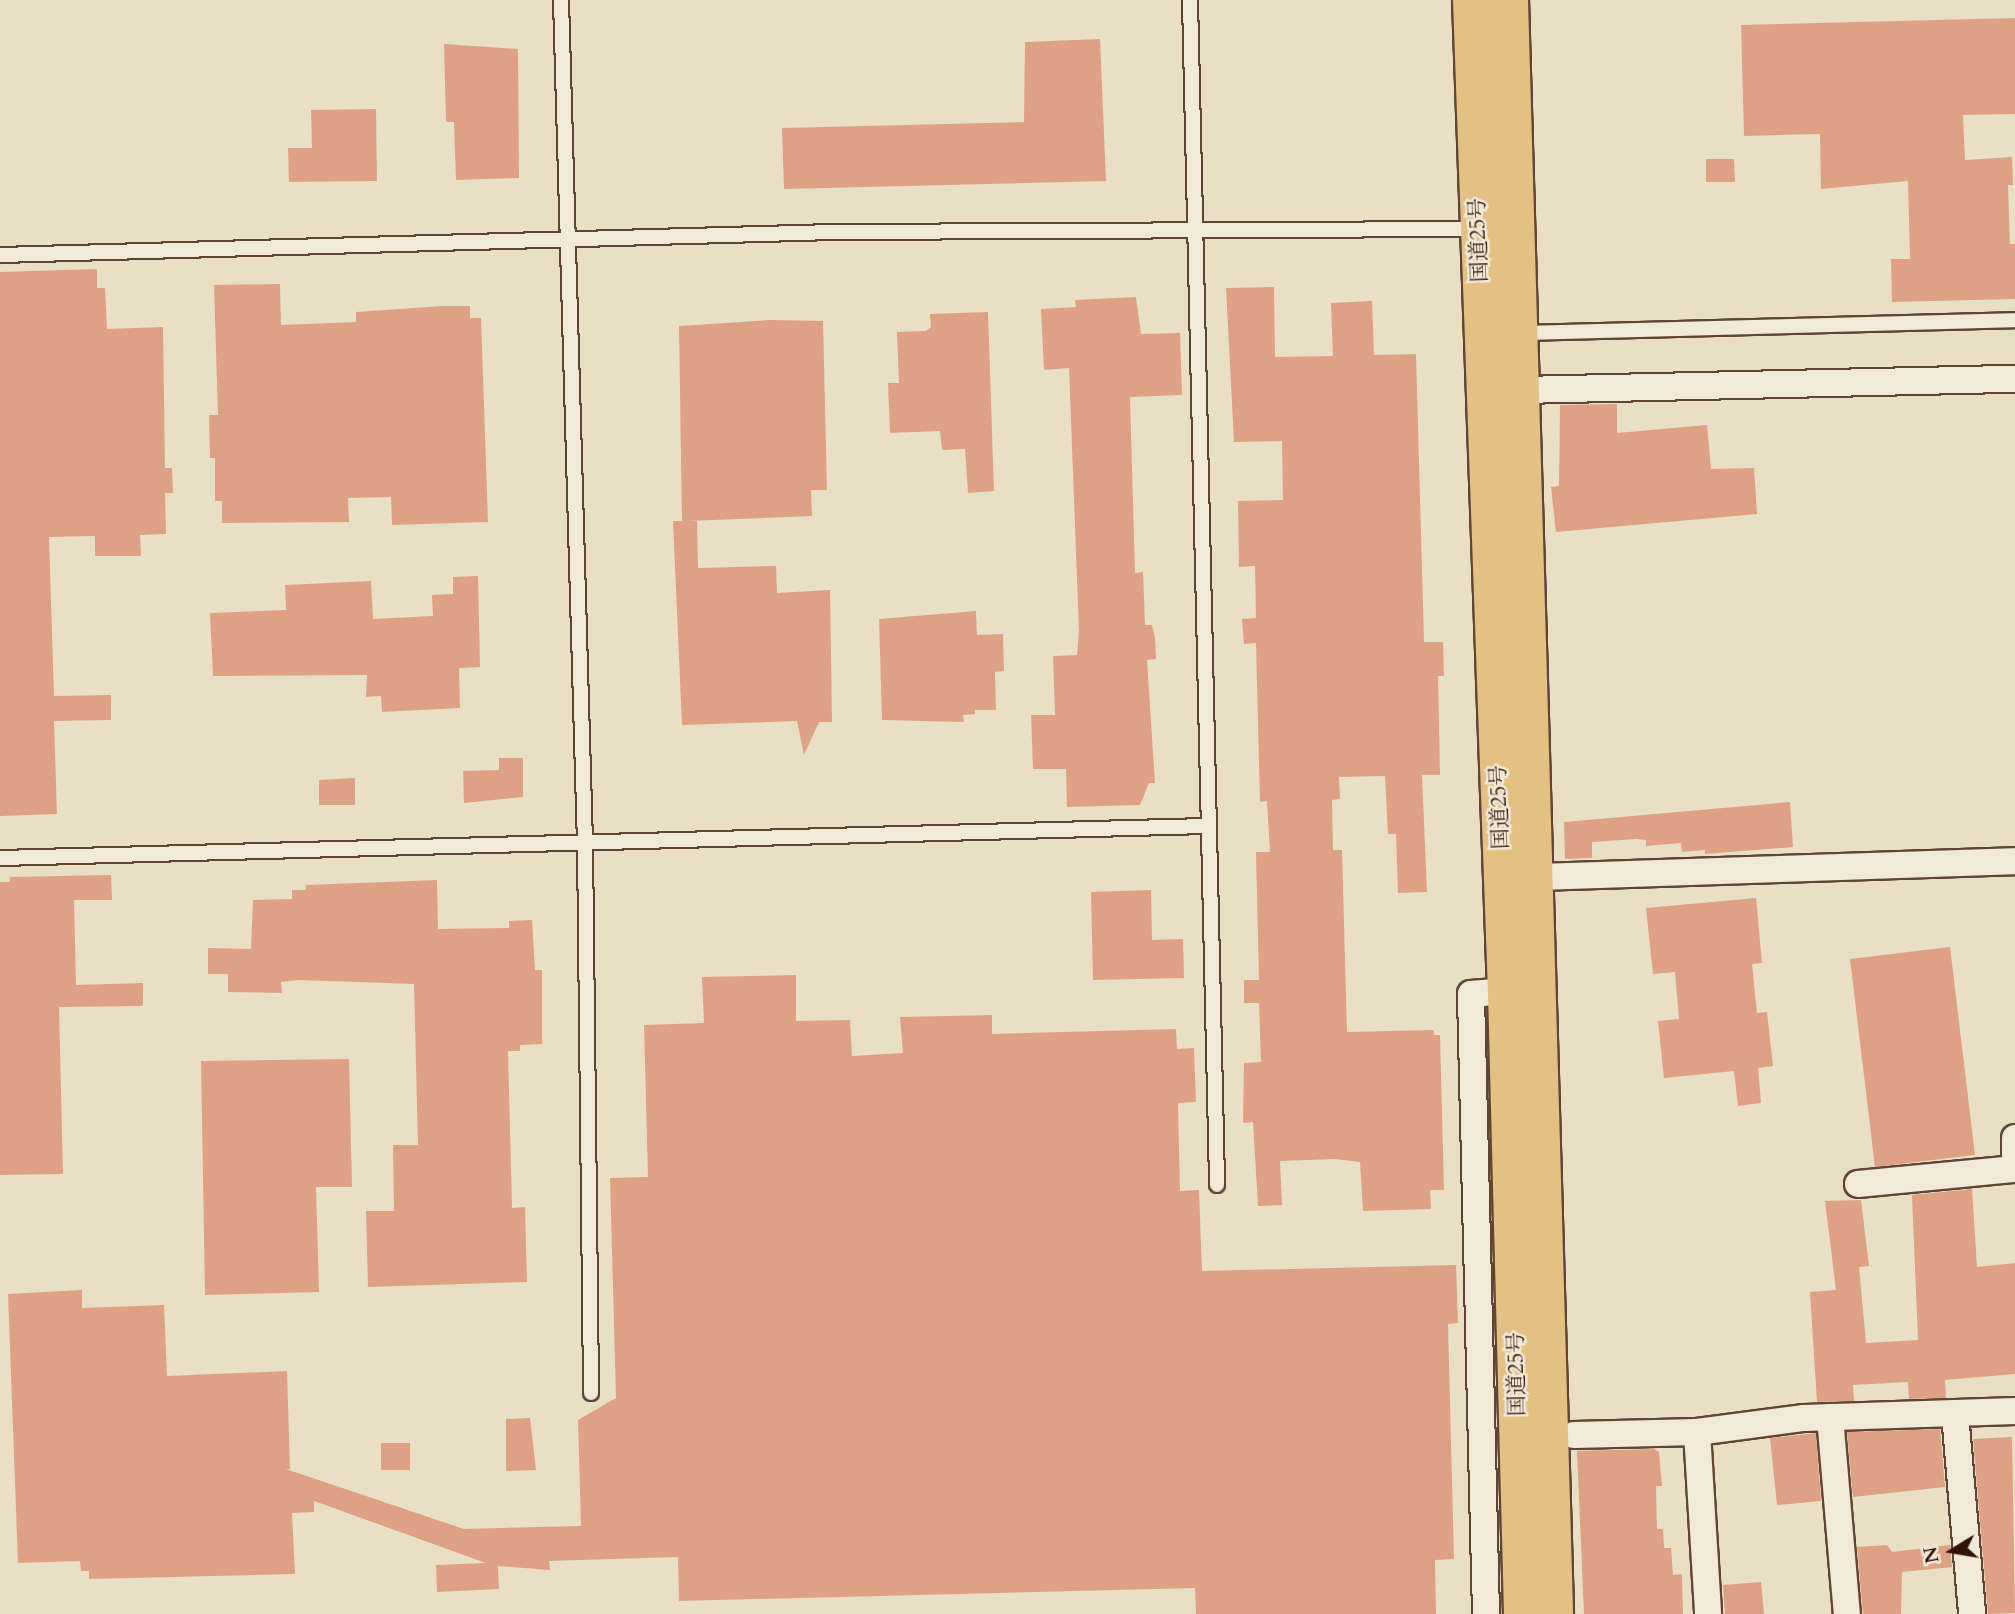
<!DOCTYPE html>
<meta charset="utf-8">
<style>
body{margin:0}
#map{position:relative;width:2015px;height:1614px;overflow:hidden;background:#e9dfc5;font-family:Cardo,"Noto Serif JP",serif}
div>[style]{position:absolute}
.building>*{inset:0;background:#dfa183}
.roads{filter:drop-shadow(2px 0 #604536) drop-shadow(-2px 0 #604536) drop-shadow(0 2px #604536) drop-shadow(0 -2px #604536)}
.lane>*{height:14px;margin:-7px;padding:0 7px;transform-origin:7px;border-radius:7px;background:#f1ead9}
.street>*{height:26px;margin:-13px;padding:0 13px;transform-origin:13px;border-radius:13px;background:#f1ead9}
.highway>*{height:38px;margin:-19px;padding:0 19px;transform-origin:19px;border-radius:19px;background:#e4c082}
span{translate:-50% -50%;white-space:nowrap;text-align:center;line-height:1.15;-webkit-text-stroke:5px #f1ead9;paint-order:stroke}
.street-label{font-size:21px;color:#321207}
.north{position:absolute;left:1917px;top:1516px;width:70px;height:70px;-webkit-text-stroke:5px #f1ead9;paint-order:stroke;rotate:259deg;font-size:19px;font-weight:700;line-height:28px;text-align:center;color:#321207}
.north::after{content:'';display:block;margin:auto;width:24px;height:32px;background:#321207;clip-path:polygon(50% 0,100% 100%,50% 72%,0 100%)}
</style>
<div id="map">
<div class="building">
<div style="clip-path:polygon(2015px 18px,2015px 114px,1963px 115px,1965px 160px,2012px 157px,2013px 185px,2008px 185px,2010px 244px,2015px 244px,2015px 299px,1892px 302px,1891px 259px,1910px 259px,1908px 181px,1821px 189px,1820px 134px,1744px 136px,1741px 25px)"></div>
<div style="clip-path:polygon(1100px 39px,1106px 181px,784px 189px,782px 128px,1024px 122px,1025px 42px)"></div>
<div style="clip-path:polygon(444px 44px,518px 49px,519px 178px,456px 180px,454px 122px,446px 122px)"></div>
<div style="clip-path:polygon(376px 109px,377px 181px,289px 182px,288px 148px,312px 148px,311px 110px)"></div>
<div style="clip-path:polygon(1706px 159px,1734px 159px,1735px 182px,1706px 182px)"></div>
<div style="clip-path:polygon(97px 269px,97px 288px,105px 288px,107px 329px,163px 327px,165px 468px,172px 468px,173px 493px,165px 493px,166px 534px,140px 535px,141px 556px,95px 556px,95px 536px,49px 537px,54px 696px,111px 695px,111px 720px,54px 721px,57px 814px,0 816px,0 272px)"></div>
<div style="clip-path:polygon(280px 284px,281px 325px,356px 322px,356px 312px,442px 306px,470px 306px,470px 318px,481px 318px,488px 522px,392px 525px,391px 497px,348px 498px,349px 522px,222px 523px,222px 501px,215px 501px,215px 458px,210px 458px,209px 415px,218px 415px,214px 285px)"></div>
<div style="clip-path:polygon(1274px 287px,1275px 357px,1333px 356px,1331px 303px,1372px 301px,1374px 355px,1416px 354px,1424px 642px,1443px 642px,1444px 676px,1438px 676px,1440px 775px,1422px 775px,1427px 892px,1398px 893px,1396px 834px,1388px 834px,1385px 776px,1339px 777px,1340px 799px,1332px 800px,1333px 850px,1342px 850px,1347px 1032px,1434px 1030px,1434px 1035px,1440px 1035px,1444px 1190px,1430px 1190px,1431px 1209px,1363px 1211px,1360px 1162px,1334px 1159px,1280px 1161px,1282px 1205px,1258px 1206px,1253px 1122px,1243px 1123px,1244px 1063px,1261px 1062px,1259px 1003px,1244px 1003px,1244px 980px,1259px 980px,1256px 852px,1270px 852px,1267px 801px,1260px 802px,1256px 643px,1244px 644px,1242px 619px,1256px 618px,1255px 566px,1239px 567px,1238px 501px,1283px 500px,1282px 441px,1234px 442px,1226px 288px)"></div>
<div style="clip-path:polygon(1136px 297px,1141px 334px,1180px 333px,1182px 395px,1130px 397px,1135px 573px,1143px 572px,1145px 625px,1152px 625px,1155px 637px,1156px 659px,1147px 660px,1155px 783px,1149px 783px,1140px 805px,1067px 807px,1066px 769px,1033px 769px,1031px 715px,1055px 715px,1053px 656px,1077px 655px,1079px 631px,1069px 368px,1044px 370px,1041px 309px,1076px 307px,1075px 300px)"></div>
<div style="clip-path:polygon(988px 312px,994px 491px,968px 493px,965px 449px,942px 450px,940px 431px,890px 433px,888px 383px,899px 383px,897px 332px,926px 331px,931px 327px,930px 314px)"></div>
<div style="clip-path:polygon(771px 320px,823px 321px,827px 490px,811px 490px,812px 516px,687px 521px,697px 521px,698px 568px,776px 566px,777px 593px,830px 590px,832px 722px,819px 722px,804px 755px,797px 721px,682px 725px,673px 521px,682px 521px,679px 326px)"></div>
<div style="clip-path:polygon(1617px 404px,1617px 433px,1707px 425px,1711px 469px,1754px 468px,1757px 514px,1556px 532px,1551px 487px,1559px 486px,1560px 405px)"></div>
<div style="clip-path:polygon(478px 576px,480px 667px,459px 668px,460px 708px,382px 712px,381px 696px,366px 697px,367px 675px,213px 676px,210px 613px,286px 610px,285px 585px,371px 581px,373px 619px,433px 616px,432px 595px,453px 594px,453px 577px)"></div>
<div style="clip-path:polygon(976px 611px,977px 635px,1003px 634px,1004px 671px,995px 672px,996px 710px,975px 710px,975px 714px,963px 715px,964px 722px,882px 720px,879px 619px)"></div>
<div style="clip-path:polygon(499px 758px,523px 758px,523px 797px,464px 803px,463px 771px,499px 770px)"></div>
<div style="clip-path:polygon(355px 778px,355px 805px,319px 805px,319px 780px)"></div>
<div style="clip-path:polygon(1790px 802px,1793px 847px,1705px 854px,1705px 850px,1682px 852px,1681px 843px,1646px 846px,1646px 840px,1636px 839px,1592px 842px,1592px 858px,1565px 859px,1564px 822px)"></div>
<div style="clip-path:polygon(111px 875px,112px 900px,74px 900px,76px 985px,143px 983px,143px 1006px,59px 1007px,63px 1174px,0 1175px,0 882px,10px 882px,10px 877px)"></div>
<div style="clip-path:polygon(437px 880px,438px 929px,509px 928px,509px 921px,532px 920px,535px 970px,542px 970px,542px 1044px,520px 1045px,520px 1051px,508px 1051px,512px 1208px,525px 1207px,527px 1282px,368px 1287px,366px 1211px,394px 1211px,393px 1145px,418px 1145px,414px 984px,299px 980px,281px 982px,282px 993px,228px 992px,228px 974px,208px 974px,208px 948px,251px 949px,253px 900px,292px 899px,292px 890px,306px 890px,306px 885px)"></div>
<div style="clip-path:polygon(1151px 890px,1152px 940px,1183px 939px,1184px 978px,1093px 980px,1091px 892px)"></div>
<div style="clip-path:polygon(1756px 898px,1762px 963px,1752px 964px,1757px 1013px,1767px 1012px,1773px 1066px,1758px 1068px,1761px 1103px,1738px 1106px,1734px 1071px,1664px 1078px,1658px 1021px,1679px 1019px,1675px 972px,1653px 974px,1646px 908px)"></div>
<div style="clip-path:polygon(1950px 947px,1975px 1155px,1875px 1167px,1850px 959px)"></div>
<div style="clip-path:polygon(796px 975px,796px 1021px,850px 1020px,852px 1056px,903px 1053px,900px 1017px,992px 1015px,992px 1034px,1176px 1029px,1177px 1049px,1194px 1048px,1196px 1102px,1178px 1103px,1180px 1191px,1199px 1190px,1202px 1271px,1456px 1265px,1458px 1323px,1448px 1324px,1454px 1559px,1435px 1560px,1436px 1614px,1196px 1614px,1195px 1588px,679px 1601px,678px 1557px,549px 1561px,550px 1570px,498px 1566px,499px 1589px,437px 1592px,436px 1565px,486px 1563px,314px 1501px,314px 1512px,292px 1513px,295px 1574px,89px 1579px,89px 1571px,81px 1571px,80px 1561px,18px 1563px,8px 1294px,82px 1290px,82px 1308px,164px 1305px,167px 1376px,287px 1371px,290px 1469px,286px 1469px,464px 1529px,581px 1526px,578px 1420px,616px 1398px,610px 1178px,648px 1177px,644px 1025px,704px 1023px,702px 977px)"></div>
<div style="clip-path:polygon(349px 1059px,352px 1187px,316px 1187px,319px 1292px,205px 1295px,201px 1061px)"></div>
<div style="clip-path:polygon(1972px 1189px,1977px 1267px,2015px 1263px,2015px 1374px,1945px 1380px,1946px 1398px,1909px 1399px,1908px 1382px,1853px 1385px,1854px 1401px,1817px 1402px,1810px 1292px,1836px 1290px,1825px 1201px,1861px 1200px,1869px 1266px,1859px 1267px,1866px 1343px,1918px 1340px,1912px 1195px)"></div>
<div style="clip-path:polygon(530px 1418px,536px 1470px,506px 1471px,506px 1419px)"></div>
<div style="clip-path:polygon(1940px 1429px,1945px 1487px,1853px 1497px,1847px 1432px)"></div>
<div style="clip-path:polygon(1816px 1433px,1821px 1501px,1777px 1505px,1770px 1438px)"></div>
<div style="clip-path:polygon(2012px 1437px,2015px 1613px,1988px 1614px,1973px 1439px)"></div>
<div style="clip-path:polygon(381px 1443px,410px 1443px,410px 1470px,381px 1470px)"></div>
<div style="clip-path:polygon(1654px 1449px,1659px 1452px,1662px 1486px,1656px 1486px,1657px 1529px,1663px 1529px,1664px 1548px,1671px 1548px,1673px 1575px,1682px 1574px,1683px 1614px,1584px 1614px,1577px 1451px)"></div>
<div style="clip-path:polygon(1887px 1545px,1892px 1552px,1950px 1545px,1952px 1567px,1902px 1572px,1901px 1614px,1863px 1614px,1857px 1547px)"></div>
<div style="clip-path:polygon(1761px 1582px,1764px 1614px,1725px 1614px,1723px 1585px)"></div>
</div>
<div class="roads">
<div class="lane">
<div style="left:561px;top:0;width:843px;rotate:88.37deg"></div>
<div style="left:585px;top:843px;width:550px;rotate:89.37deg"></div>
<div style="left:1190px;top:0;width:1185px;rotate:88.69deg"></div>
<div style="left:0;top:255px;width:835px;rotate:-1.58deg"></div>
<div style="left:835px;top:232px;width:644px;rotate:-0.27deg"></div>
<div style="left:1521px;top:333px;width:494px;rotate:-1.5deg"></div>
<div style="left:0;top:858px;width:1207px;rotate:-1.52deg"></div>
</div>
<div class="street">
<div style="left:1521px;top:390px;width:494px;rotate:-1.3deg"></div>
<div style="left:1537px;top:877px;width:478px;rotate:-1.9deg"></div>
<div style="left:2015px;top:1138px;width:16px;rotate:90deg"></div>
<div style="left:1858px;top:1184px;width:158px;rotate:-5.5deg"></div>
<div style="left:1955px;top:1414px;width:201px;rotate:85.1deg"></div>
<div style="left:1830px;top:1417px;width:198px;rotate:85.1deg"></div>
<div style="left:1697px;top:1432px;width:182px;rotate:86.5deg"></div>
<div style="left:1574px;top:1435px;width:123px;rotate:-1.4deg"></div>
<div style="left:1697px;top:1432px;width:108px;rotate:-7.5deg"></div>
<div style="left:1804px;top:1418px;width:211px;rotate:-1.9deg"></div>
<div style="left:1486px;top:1614px;width:620px;rotate:-91.39deg"></div>
<div style="left:1471px;top:994px;width:36px;rotate:-5deg"></div>
</div>
<div class="highway">
<div style="left:1472px;top:0;width:992px;rotate:87.98deg"></div>
<div style="left:1507px;top:991px;width:623px;rotate:88.53deg"></div>
<div style="left:1509px;top:0;width:1615px;rotate:88.4deg"></div>
</div>
</div>
<div class="street-label">
<span style="left:1479px;top:240px;rotate:-92deg">国道25号</span>
<span style="left:1500px;top:807px;rotate:-92deg">国道25号</span>
<span style="left:1517px;top:1374px;rotate:-91deg">国道25号</span>
</div>
<div class="north">N</div>
</div>
